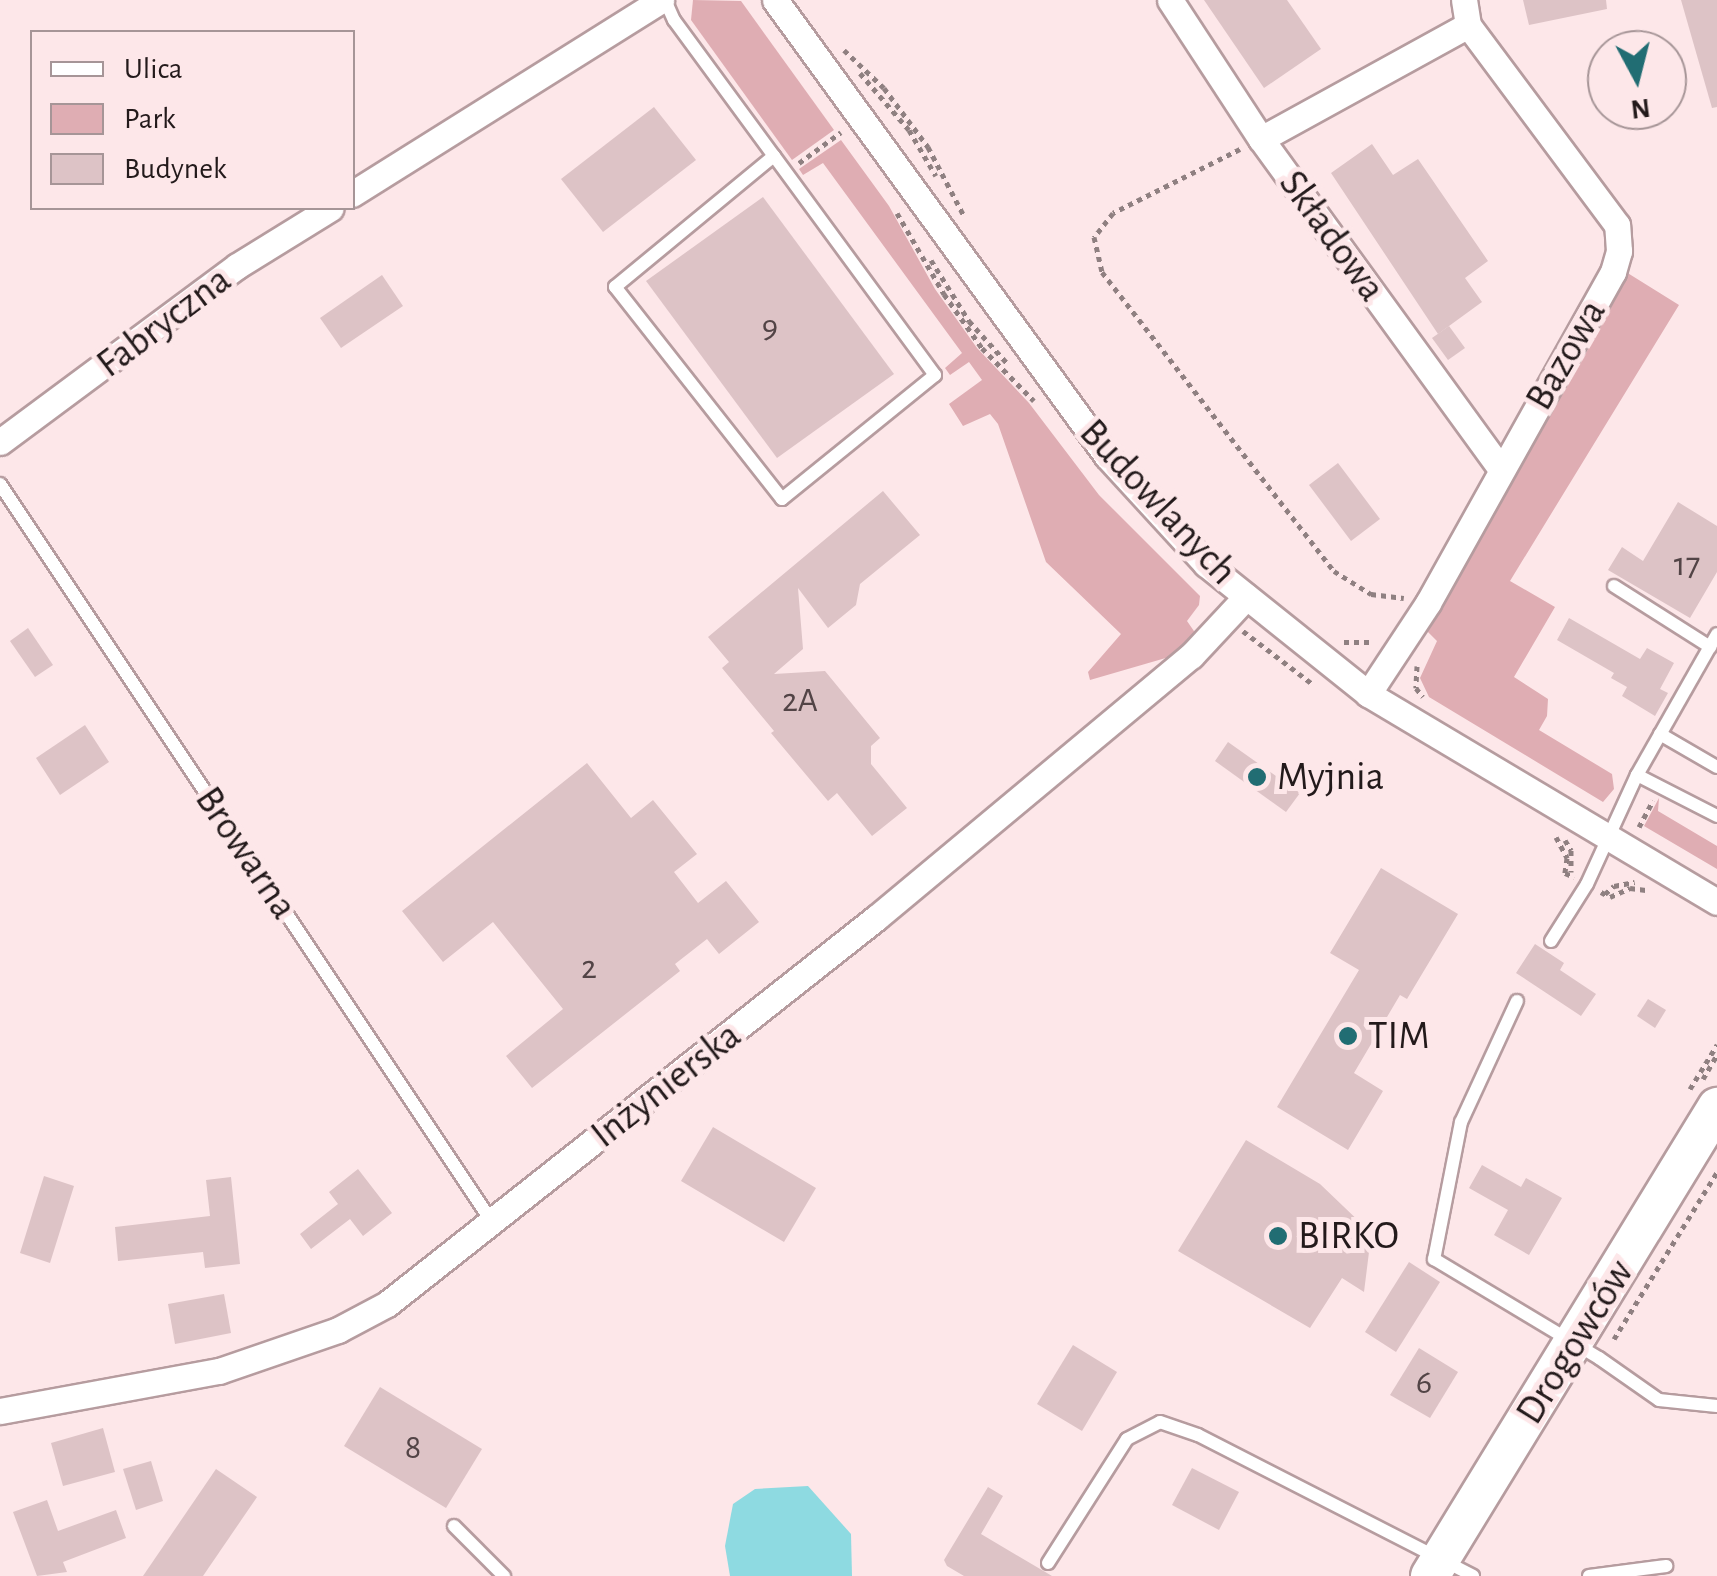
<!DOCTYPE html>
<meta charset="utf-8">
<style>
body{margin:0}
#map{position:relative;width:1717px;height:1576px;overflow:hidden;background:#fde7e9;font-family:"Alegreya Sans",sans-serif}
div>[style]{position:absolute}
.green>*{inset:0;background:#dfadb3}
.water>*{inset:0;background:#8edae1}
.building>*{inset:0;background:#ddc3c6}
.path>*{height:5px;margin-top:-2.5px;transform-origin:0;background:repeating-linear-gradient(90deg,#8f8081 0 5px,transparent 0 10px)}
.roads{filter:drop-shadow(2px 0 #b69c9f) drop-shadow(-2px 0 #b69c9f) drop-shadow(0 2px #b69c9f) drop-shadow(0 -2px #b69c9f)}
.service>*{height:12px;margin:-6px;padding:0 6px;transform-origin:6px;border-radius:6px;background:#fff}
.minor>*{height:25px;margin:-12.5px;padding:0 12.5px;transform-origin:12.5px;border-radius:12.5px;background:#fff}
.secondary>*{height:38px;margin:-19px;padding:0 19px;transform-origin:19px;border-radius:19px;background:#fff}
.dots>*{width:28px;height:28px;translate:-50% -50%;box-sizing:border-box;border:5px solid #fde7e9;border-radius:50%}
span{translate:-50% -50%;white-space:nowrap;text-align:center;line-height:1.15;-webkit-text-stroke:10px #fde7e9;paint-order:stroke}
.number-label{font-size:35px;color:#524446}
.number-label span{-webkit-text-stroke-width:0}
.street-label{font-size:40px;color:#231a1b}
.poi-label{font-size:40px;color:#231a1b}
.left{translate:0 -50%;text-align:left}
.legend{position:absolute;left:30px;top:30px;width:325px;height:180px;box-sizing:border-box;background:#fde7e9;border:2px solid #a69597;margin:0;padding:12px 18px;list-style:none;font-size:30px;color:#231a1b}
.legend li{display:flex;align-items:center;gap:20px;height:50px}
.legend b{width:50px;border:2px solid #a69597}
.north{position:absolute;left:1587px;top:30px;width:100px;height:100px;box-sizing:border-box;background:#fde7e9;border:2px solid #a69597;border-radius:50%;rotate:173deg;font-size:28px;font-weight:700;line-height:40px;text-align:center;color:#231a1b}
.north::after{content:'';display:block;margin:auto;width:35px;height:45px;background:#216d73;clip-path:polygon(50% 0,100% 100%,50% 72%,0 100%)}
</style>
<div id="map">
<div class="green">
<div style="clip-path:polygon(693px 0,741px 1px,834px 130px,792px 160px,691px 20px)"></div>
<div style="clip-path:polygon(841px 140px,889px 206px,935px 289px,977px 348px,1029px 403px,1099px 495px,1200px 596px,1199px 605px,1187px 621px,1196px 634px,1176px 655px,1090px 680px,1088px 672px,1121px 634px,1046px 562px,998px 424px,990px 414px,963px 426px,949px 404px,982px 380px,969px 362px,950px 375px,945px 368px,962px 353px,823px 163px,803px 175px,799px 169px)"></div>
<div style="clip-path:polygon(1626px 272px,1679px 305px,1510px 581px,1555px 607px,1514px 677px,1548px 699px,1547px 716px,1539px 730px,1612px 774px,1614px 789px,1603px 802px,1429px 697px,1420px 678px,1437px 641px,1426px 630px,1598px 332px)"></div>
<div style="clip-path:polygon(1659px 798px,1658px 811px,1717px 846px,1717px 869px,1644px 826px)"></div>
</div>
<div class="water">
<div style="clip-path:polygon(808px 1486px,851px 1534px,852px 1576px,730px 1576px,725px 1546px,733px 1504px,755px 1489px)"></div>
</div>
<div class="building">
<div style="clip-path:polygon(1204px 0,1287px 0,1321px 49px,1264px 88px)"></div>
<div style="clip-path:polygon(1523px 0,1606px 0,1607px 9px,1529px 25px)"></div>
<div style="clip-path:polygon(1681px 0,1717px 0,1717px 107px,1712px 108px)"></div>
<div style="clip-path:polygon(654px 107px,696px 160px,603px 232px,561px 179px)"></div>
<div style="clip-path:polygon(1372px 144px,1393px 175px,1418px 159px,1488px 261px,1465px 278px,1482px 302px,1438px 334px,1331px 173px)"></div>
<div style="clip-path:polygon(763px 197px,894px 374px,777px 458px,646px 281px)"></div>
<div style="clip-path:polygon(382px 275px,403px 306px,341px 348px,320px 318px)"></div>
<div style="clip-path:polygon(1449px 326px,1465px 348px,1448px 360px,1432px 338px)"></div>
<div style="clip-path:polygon(1338px 463px,1380px 519px,1351px 541px,1309px 485px)"></div>
<div style="clip-path:polygon(883px 491px,920px 535px,860px 584px,856px 605px,828px 628px,798px 588px,803px 649px,774px 674px,825px 671px,880px 738px,871px 746px,871px 764px,907px 808px,872px 836px,837px 793px,828px 801px,771px 733px,774px 731px,722px 668px,729px 662px,708px 637px)"></div>
<div style="clip-path:polygon(1678px 502px,1717px 526px,1717px 572px,1690px 618px,1608px 570px,1622px 547px,1643px 561px)"></div>
<div style="clip-path:polygon(1569px 618px,1640px 659px,1647px 648px,1674px 663px,1660px 689px,1668px 693px,1655px 716px,1622px 696px,1627px 687px,1611px 678px,1614px 673px,1557px 640px)"></div>
<div style="clip-path:polygon(28px 628px,53px 665px,35px 677px,10px 641px)"></div>
<div style="clip-path:polygon(85px 725px,109px 762px,60px 795px,36px 758px)"></div>
<div style="clip-path:polygon(1228px 742px,1300px 793px,1286px 812px,1215px 761px)"></div>
<div style="clip-path:polygon(587px 763px,631px 818px,653px 800px,697px 854px,674px 872px,698px 903px,726px 881px,759px 922px,719px 954px,707px 939px,675px 964px,680px 971px,532px 1088px,506px 1056px,563px 1009px,493px 922px,443px 962px,402px 911px)"></div>
<div style="clip-path:polygon(1381px 868px,1458px 914px,1407px 999px,1400px 995px,1354px 1073px,1383px 1091px,1348px 1150px,1277px 1107px,1359px 970px,1330px 953px)"></div>
<div style="clip-path:polygon(1535px 944px,1564px 963px,1560px 970px,1596px 994px,1581px 1016px,1516px 973px)"></div>
<div style="clip-path:polygon(1648px 999px,1666px 1010px,1655px 1028px,1637px 1016px)"></div>
<div style="clip-path:polygon(713px 1127px,816px 1188px,784px 1242px,681px 1181px)"></div>
<div style="clip-path:polygon(1246px 1140px,1320px 1184px,1366px 1228px,1370px 1244px,1364px 1292px,1342px 1278px,1310px 1328px,1178px 1251px)"></div>
<div style="clip-path:polygon(1482px 1165px,1521px 1187px,1526px 1178px,1562px 1198px,1529px 1255px,1494px 1235px,1508px 1210px,1469px 1188px)"></div>
<div style="clip-path:polygon(358px 1169px,392px 1213px,363px 1236px,350px 1219px,311px 1249px,300px 1234px,338px 1204px,329px 1192px)"></div>
<div style="clip-path:polygon(44px 1176px,74px 1186px,50px 1263px,20px 1253px)"></div>
<div style="clip-path:polygon(231px 1177px,240px 1264px,205px 1268px,203px 1252px,118px 1261px,115px 1227px,210px 1216px,206px 1180px)"></div>
<div style="clip-path:polygon(1409px 1262px,1440px 1282px,1396px 1352px,1365px 1332px)"></div>
<div style="clip-path:polygon(224px 1294px,231px 1333px,175px 1344px,168px 1304px)"></div>
<div style="clip-path:polygon(1073px 1345px,1117px 1372px,1082px 1431px,1037px 1404px)"></div>
<div style="clip-path:polygon(1419px 1348px,1458px 1372px,1430px 1418px,1390px 1395px)"></div>
<div style="clip-path:polygon(380px 1387px,482px 1449px,446px 1508px,344px 1446px)"></div>
<div style="clip-path:polygon(103px 1428px,115px 1472px,63px 1486px,51px 1443px)"></div>
<div style="clip-path:polygon(151px 1461px,163px 1501px,136px 1510px,123px 1469px)"></div>
<div style="clip-path:polygon(1192px 1468px,1239px 1492px,1219px 1530px,1172px 1505px)"></div>
<div style="clip-path:polygon(216px 1469px,257px 1497px,203px 1576px,143px 1576px)"></div>
<div style="clip-path:polygon(988px 1487px,1003px 1496px,981px 1534px,1052px 1576px,964px 1576px,947px 1566px,944px 1560px)"></div>
<div style="clip-path:polygon(47px 1500px,58px 1531px,116px 1510px,126px 1538px,63px 1562px,67px 1572px,37px 1576px,13px 1512px)"></div>
</div>
<div class="path">
<div style="left:844px;top:50px;width:55px;rotate:43.5deg"></div>
<div style="left:884px;top:88px;width:74px;rotate:53.3deg"></div>
<div style="left:928px;top:147px;width:76px;rotate:62.4deg"></div>
<div style="left:860px;top:73px;width:75px;rotate:49.3deg"></div>
<div style="left:909px;top:130px;width:53px;rotate:59.6deg"></div>
<div style="left:1240px;top:149px;width:142px;rotate:153.3deg"></div>
<div style="left:1113px;top:213px;width:31px;rotate:128deg"></div>
<div style="left:1094px;top:237px;width:36px;rotate:77deg"></div>
<div style="left:1102px;top:272px;width:378px;rotate:52.2deg"></div>
<div style="left:1334px;top:571px;width:44px;rotate:31.9deg"></div>
<div style="left:1371px;top:594px;width:33px;rotate:7deg"></div>
<div style="left:799px;top:163px;width:52px;rotate:-36.4deg"></div>
<div style="left:897px;top:213px;width:94px;rotate:59.9deg"></div>
<div style="left:944px;top:294px;width:66px;rotate:54.9deg"></div>
<div style="left:982px;top:348px;width:74px;rotate:45.5deg"></div>
<div style="left:931px;top:260px;width:72px;rotate:58.1deg"></div>
<div style="left:969px;top:321px;width:57px;rotate:47.9deg"></div>
<div style="left:1243px;top:631px;width:89px;rotate:37.3deg"></div>
<div style="left:1344px;top:642px;width:28px"></div>
<div style="left:1417px;top:666px;width:22px;rotate:93deg"></div>
<div style="left:1416px;top:688px;width:11px;rotate:52deg"></div>
<div style="left:1639px;top:827px;width:30px;rotate:-62deg"></div>
<div style="left:1556px;top:837px;width:24px;rotate:62deg"></div>
<div style="left:1567px;top:858px;width:15px;rotate:98deg"></div>
<div style="left:1565px;top:873px;width:10px;rotate:24deg"></div>
<div style="left:1565px;top:840px;width:12px;rotate:59deg"></div>
<div style="left:1571px;top:850px;width:22px;rotate:90deg"></div>
<div style="left:1601px;top:892px;width:10px;rotate:29deg"></div>
<div style="left:1610px;top:897px;width:22px;rotate:-24deg"></div>
<div style="left:1630px;top:888px;width:16px;rotate:7deg"></div>
<div style="left:1605px;top:894px;width:12px;rotate:-42deg"></div>
<div style="left:1614px;top:886px;width:21px;rotate:-11deg"></div>
<div style="left:1703px;top:1079px;width:28px;rotate:-60deg"></div>
<div style="left:1690px;top:1089px;width:52px;rotate:-58.5deg"></div>
<div style="left:1614px;top:1339px;width:196px;rotate:-58.3deg"></div>
</div>
<div class="roads">
<div class="service">
<div style="left:665px;top:0;width:22px;rotate:66deg"></div>
<div style="left:674px;top:20px;width:169px;rotate:53.7deg"></div>
<div style="left:774px;top:156px;width:272px;rotate:53.7deg"></div>
<div style="left:935px;top:375px;width:197px;rotate:141deg"></div>
<div style="left:782px;top:499px;width:270px;rotate:-128.2deg"></div>
<div style="left:615px;top:287px;width:206px;rotate:-39.5deg"></div>
<div style="left:0;top:484px;width:887px;rotate:56.31deg"></div>
<div style="left:1614px;top:586px;width:114px;rotate:32.4deg"></div>
<div style="left:1660px;top:734px;width:66px;rotate:30.1deg"></div>
<div style="left:1637px;top:775px;width:90px;rotate:27.1deg"></div>
<div style="left:1551px;top:941px;width:67px;rotate:-57.7deg"></div>
<div style="left:1587px;top:884px;width:120px;rotate:-65.4deg"></div>
<div style="left:1637px;top:775px;width:162px;rotate:-60.4deg"></div>
<div style="left:1517px;top:1001px;width:133px;rotate:114.8deg"></div>
<div style="left:1461px;top:1122px;width:140px;rotate:101.1deg"></div>
<div style="left:1434px;top:1259px;width:192px;rotate:31deg"></div>
<div style="left:1599px;top:1358px;width:73px;rotate:35deg"></div>
<div style="left:1659px;top:1400px;width:58px;rotate:5.9deg"></div>
<div style="left:454px;top:1526px;width:71px;rotate:45deg"></div>
<div style="left:1048px;top:1563px;width:147px;rotate:-57.5deg"></div>
<div style="left:1127px;top:1439px;width:37px;rotate:-27deg"></div>
<div style="left:1160px;top:1422px;width:40px;rotate:18.9deg"></div>
<div style="left:1198px;top:1435px;width:309px;rotate:27.1deg"></div>
<div style="left:1589px;top:1576px;width:78px;rotate:-7.4deg"></div>
</div>
<div class="minor">
<div style="left:775px;top:0;width:564px;rotate:53.94deg"></div>
<div style="left:1107px;top:456px;width:147px;rotate:47.5deg"></div>
<div style="left:1206px;top:564px;width:208px;rotate:38.7deg"></div>
<div style="left:1368px;top:694px;width:406px;rotate:30.8deg"></div>
<div style="left:1170px;top:0;width:166px;rotate:56.8deg"></div>
<div style="left:1261px;top:139px;width:407px;rotate:54deg"></div>
<div style="left:1261px;top:139px;width:236px;rotate:-28.8deg"></div>
<div style="left:352px;top:194px;width:365px;rotate:-32.1deg"></div>
<div style="left:0;top:442px;width:295px;rotate:-36.6deg"></div>
<div style="left:237px;top:266px;width:110px;rotate:-31.7deg"></div>
<div style="left:1368px;top:694px;width:109px;rotate:-56.6deg"></div>
<div style="left:1428px;top:603px;width:379px;rotate:-60.8deg"></div>
<div style="left:1613px;top:272px;width:22px;rotate:-74deg"></div>
<div style="left:1619px;top:251px;width:26px;rotate:-94deg"></div>
<div style="left:1617px;top:225px;width:249px;rotate:-126.7deg"></div>
<div style="left:1468px;top:25px;width:25px;rotate:-99deg"></div>
<div style="left:0;top:1411px;width:223px;rotate:-10.4deg"></div>
<div style="left:219px;top:1371px;width:126px;rotate:-19deg"></div>
<div style="left:338px;top:1330px;width:55px;rotate:-28deg"></div>
<div style="left:387px;top:1304px;width:623px;rotate:-38.29deg"></div>
<div style="left:876px;top:918px;width:410px;rotate:-39.8deg"></div>
<div style="left:1191px;top:656px;width:81px;rotate:-47deg"></div>
</div>
<div class="secondary">
<div style="left:1430px;top:1576px;width:550px;rotate:-58.54deg"></div>
</div>
</div>
<div class="dots">
<div style="left:1257px;top:777px;background:#216d73"></div>
<div style="left:1348px;top:1036px;background:#216d73"></div>
<div style="left:1278px;top:1236px;background:#216d73"></div>
</div>
<div class="number-label">
<span style="left:770px;top:327px">9</span>
<span style="left:1687px;top:565px">17</span>
<span style="left:800px;top:701px">2A</span>
<span style="left:589px;top:968px">2</span>
<span style="left:1424px;top:1383px">6</span>
<span style="left:413px;top:1448px">8</span>
</div>
<div class="street-label">
<span style="left:1332px;top:236px;rotate:54deg">Składowa</span>
<span style="left:164px;top:322px;rotate:-37deg">Fabryczna</span>
<span style="left:1566px;top:355px;rotate:-60deg">Bazowa</span>
<span style="left:1158px;top:502px;rotate:47deg">Budowlanych</span>
<span style="left:246px;top:853px;rotate:56deg">Browarna</span>
<span style="left:666px;top:1085px;rotate:-38deg">Inżynierska</span>
<span style="left:1575px;top:1342px;rotate:-58deg">Drogowców</span>
</div>
<div class="poi-label">
<span class="left" style="left:1277px;top:777px">Myjnia</span>
<span class="left" style="left:1368px;top:1036px">TIM</span>
<span class="left" style="left:1298px;top:1236px">BIRKO</span>
</div>
<ul class="legend">
<li><b style="height:12px;background:#fff"></b>Ulica</li>
<li><b style="height:28px;background:#dfadb3"></b>Park</li>
<li><b style="height:28px;background:#ddc3c6"></b>Budynek</li>
</ul>
<div class="north">N</div>
</div>
